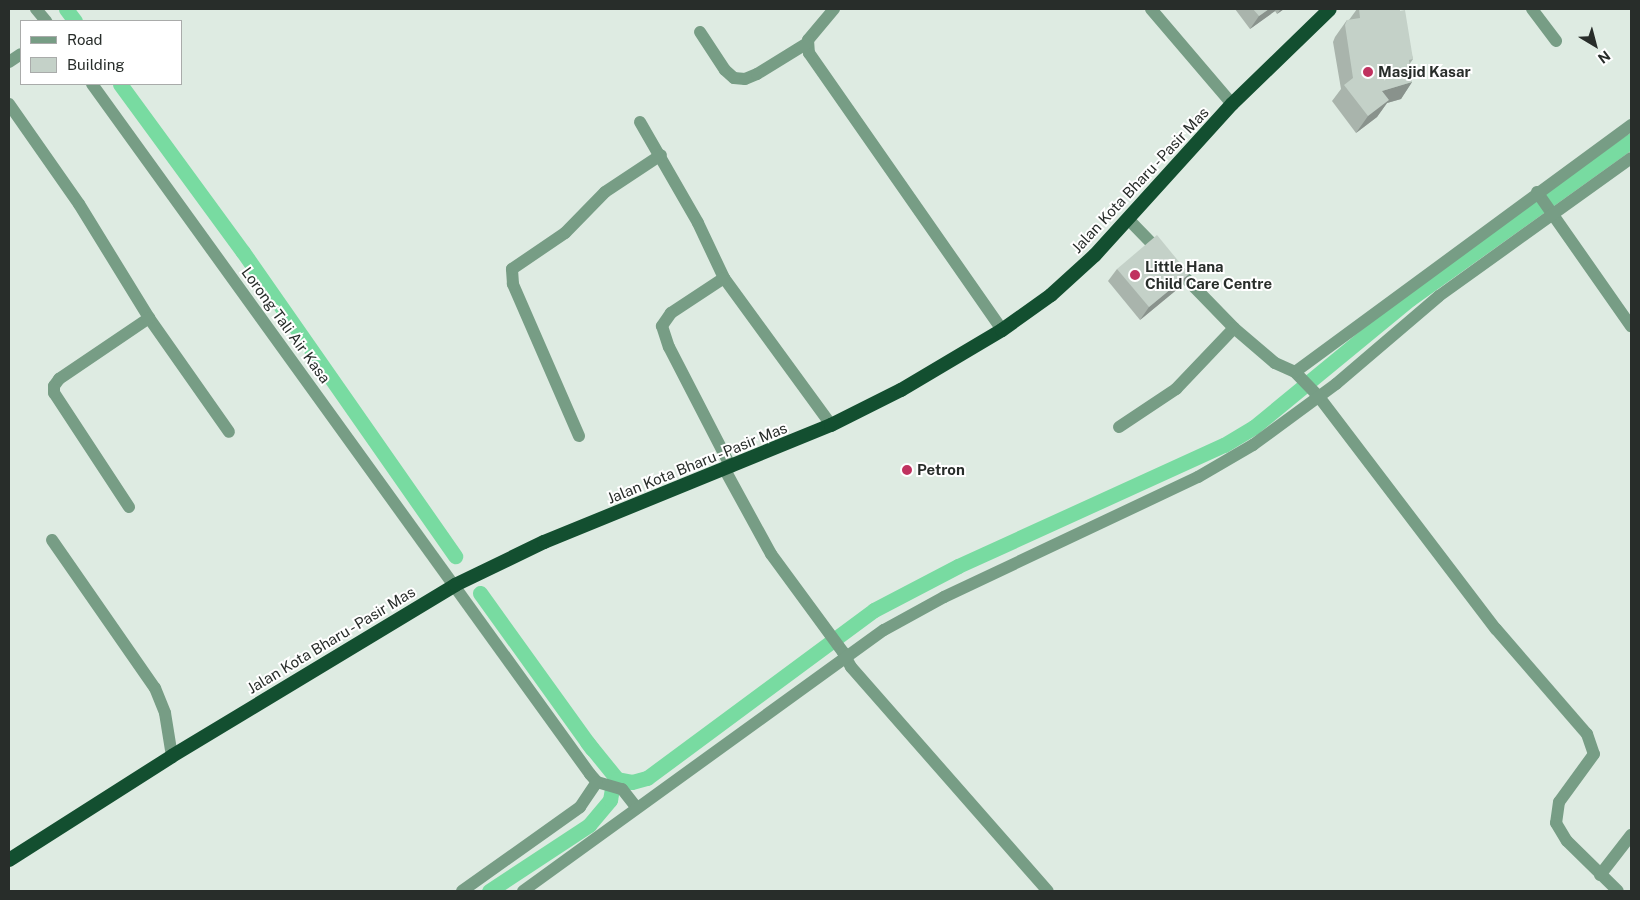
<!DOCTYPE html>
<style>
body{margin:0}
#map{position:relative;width:1640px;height:900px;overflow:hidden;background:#deebe2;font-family:"Public Sans",sans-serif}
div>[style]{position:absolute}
.canal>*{height:15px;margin:-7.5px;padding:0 7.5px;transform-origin:7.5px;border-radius:7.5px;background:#78dba1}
.minor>*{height:12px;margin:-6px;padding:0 6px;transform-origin:6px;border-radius:6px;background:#779d85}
.trunk>*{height:14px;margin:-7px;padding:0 7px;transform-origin:7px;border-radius:7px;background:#134f30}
.wall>*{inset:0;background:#a9b4ac}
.shaded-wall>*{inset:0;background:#89928c}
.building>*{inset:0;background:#c4d1c8}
.dots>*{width:14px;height:14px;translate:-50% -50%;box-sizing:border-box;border:2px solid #fff;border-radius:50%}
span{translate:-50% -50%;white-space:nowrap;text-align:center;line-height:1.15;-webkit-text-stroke:4px #fff;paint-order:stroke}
.poi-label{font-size:15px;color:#282d2a;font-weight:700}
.left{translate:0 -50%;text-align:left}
.street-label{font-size:15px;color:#282d2a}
.frame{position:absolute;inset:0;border:10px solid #282d2a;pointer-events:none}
.legend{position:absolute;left:20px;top:20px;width:162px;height:65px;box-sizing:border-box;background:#fff;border:1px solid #a9abaa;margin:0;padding:6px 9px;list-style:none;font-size:15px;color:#282d2a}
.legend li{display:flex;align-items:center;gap:10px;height:25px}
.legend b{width:25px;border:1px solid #a9abaa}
.north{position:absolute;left:1570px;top:20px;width:50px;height:50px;-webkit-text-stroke:4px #fff;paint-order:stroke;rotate:143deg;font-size:14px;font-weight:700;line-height:20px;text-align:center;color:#282d2a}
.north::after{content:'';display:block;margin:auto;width:18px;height:22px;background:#282d2a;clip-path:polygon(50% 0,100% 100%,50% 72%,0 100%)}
</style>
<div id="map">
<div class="canal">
<div style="left:66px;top:9px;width:15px;rotate:53deg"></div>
<div style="left:120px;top:84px;width:208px;rotate:53.8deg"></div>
<div style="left:243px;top:252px;width:371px;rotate:55.1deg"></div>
<div style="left:480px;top:593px;width:192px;rotate:54.3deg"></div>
<div style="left:587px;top:742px;width:48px;rotate:51deg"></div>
<div style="left:617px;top:779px;width:15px;rotate:11deg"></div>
<div style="left:632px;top:782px;width:16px;rotate:-15deg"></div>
<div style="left:647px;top:778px;width:282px;rotate:-36.5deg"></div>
<div style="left:874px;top:610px;width:95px;rotate:-27.6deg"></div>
<div style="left:958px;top:566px;width:292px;rotate:-24.5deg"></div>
<div style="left:1224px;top:445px;width:35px;rotate:-31deg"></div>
<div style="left:1254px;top:427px;width:202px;rotate:-39.4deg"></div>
<div style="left:1410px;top:299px;width:272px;rotate:-35.6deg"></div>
<div style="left:489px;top:891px;width:120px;rotate:-33.4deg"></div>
<div style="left:589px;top:825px;width:33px;rotate:-50deg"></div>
<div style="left:610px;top:800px;width:11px;rotate:-80deg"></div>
</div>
<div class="minor">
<div style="left:36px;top:9px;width:16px;rotate:50deg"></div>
<div style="left:834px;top:9px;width:40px;rotate:130deg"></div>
<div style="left:808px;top:40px;width:13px;rotate:86deg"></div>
<div style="left:809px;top:53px;width:338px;rotate:55.1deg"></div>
<div style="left:1151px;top:9px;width:125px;rotate:49.5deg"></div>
<div style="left:1532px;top:9px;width:40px;rotate:53deg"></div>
<div style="left:700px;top:32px;width:45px;rotate:56.7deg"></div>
<div style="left:725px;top:70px;width:12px;rotate:42deg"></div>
<div style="left:734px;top:78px;width:11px;rotate:5deg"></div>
<div style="left:745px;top:79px;width:13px;rotate:-23deg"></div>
<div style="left:757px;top:74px;width:57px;rotate:-31.5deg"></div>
<div style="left:9px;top:62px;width:14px;rotate:-34deg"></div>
<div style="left:92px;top:84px;width:851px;rotate:54.18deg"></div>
<div style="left:590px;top:774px;width:11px;rotate:49deg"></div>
<div style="left:597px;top:782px;width:26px;rotate:16deg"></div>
<div style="left:622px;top:789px;width:24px;rotate:52deg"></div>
<div style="left:9px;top:104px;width:122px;rotate:55deg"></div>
<div style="left:79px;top:204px;width:134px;rotate:58.4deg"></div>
<div style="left:149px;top:318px;width:139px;rotate:54.9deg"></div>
<div style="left:640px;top:122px;width:116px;rotate:60.1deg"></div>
<div style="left:698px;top:223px;width:61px;rotate:64.7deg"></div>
<div style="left:724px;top:278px;width:182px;rotate:53.9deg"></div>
<div style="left:1537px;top:192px;width:164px;rotate:55deg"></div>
<div style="left:1129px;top:220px;width:151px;rotate:45.8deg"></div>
<div style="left:1234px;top:328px;width:54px;rotate:40.5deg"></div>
<div style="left:1275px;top:363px;width:22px;rotate:24deg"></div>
<div style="left:1295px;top:372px;width:35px;rotate:46deg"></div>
<div style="left:1319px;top:397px;width:292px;rotate:52.7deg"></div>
<div style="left:1496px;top:629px;width:139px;rotate:49.1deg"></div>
<div style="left:1587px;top:734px;width:21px;rotate:71deg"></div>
<div style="left:1594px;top:754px;width:59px;rotate:126.1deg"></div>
<div style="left:1559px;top:802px;width:21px;rotate:98deg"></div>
<div style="left:1556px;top:823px;width:21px;rotate:59deg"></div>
<div style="left:1567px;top:841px;width:71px;rotate:44.4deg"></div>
<div style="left:724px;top:278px;width:64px;rotate:146.6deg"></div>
<div style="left:671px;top:313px;width:16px;rotate:125deg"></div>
<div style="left:662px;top:326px;width:22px;rotate:72deg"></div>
<div style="left:669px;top:347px;width:135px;rotate:62.7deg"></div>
<div style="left:1295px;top:372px;width:417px;rotate:-36.3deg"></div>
<div style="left:1119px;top:427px;width:69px;rotate:-33.7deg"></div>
<div style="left:1176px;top:389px;width:84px;rotate:-46.4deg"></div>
<div style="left:579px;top:436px;width:166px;rotate:-113.5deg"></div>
<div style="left:513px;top:284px;width:15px;rotate:-94deg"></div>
<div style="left:512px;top:269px;width:64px;rotate:-34.2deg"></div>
<div style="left:565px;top:233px;width:57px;rotate:-45.7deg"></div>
<div style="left:605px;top:192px;width:67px;rotate:-33.5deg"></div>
<div style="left:725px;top:470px;width:96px;rotate:61.3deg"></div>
<div style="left:771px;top:554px;width:122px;rotate:53.7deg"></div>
<div style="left:843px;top:652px;width:17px;rotate:62deg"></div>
<div style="left:851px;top:667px;width:298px;rotate:48.7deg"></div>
<div style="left:129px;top:507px;width:136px;rotate:-123.3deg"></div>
<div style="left:54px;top:393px;width:7px;rotate:-90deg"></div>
<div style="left:54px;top:386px;width:9px;rotate:-54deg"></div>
<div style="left:59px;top:379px;width:109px;rotate:-34.1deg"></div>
<div style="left:52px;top:540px;width:180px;rotate:55.2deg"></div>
<div style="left:155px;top:688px;width:27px;rotate:68deg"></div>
<div style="left:165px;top:713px;width:44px;rotate:80.8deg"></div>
<div style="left:1600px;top:875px;width:51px;rotate:-52.2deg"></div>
<div style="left:462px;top:891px;width:145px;rotate:-35.4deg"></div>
<div style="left:580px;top:807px;width:30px;rotate:-56deg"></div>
<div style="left:523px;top:891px;width:445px;rotate:-35.9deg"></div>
<div style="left:884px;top:630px;width:68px;rotate:-28.8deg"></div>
<div style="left:944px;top:597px;width:281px;rotate:-25.3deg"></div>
<div style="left:1198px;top:477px;width:64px;rotate:-30.2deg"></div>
<div style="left:1253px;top:445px;width:103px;rotate:-36.3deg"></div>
<div style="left:1336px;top:384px;width:135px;rotate:-40.5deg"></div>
<div style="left:1439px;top:296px;width:236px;rotate:-35.7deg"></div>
</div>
<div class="trunk">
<div style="left:9px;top:860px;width:193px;rotate:-32.5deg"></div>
<div style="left:172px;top:756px;width:331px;rotate:-31.1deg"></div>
<div style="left:455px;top:585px;width:99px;rotate:-25.8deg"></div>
<div style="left:544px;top:542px;width:310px;rotate:-22.2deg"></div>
<div style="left:831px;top:425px;width:78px;rotate:-26.6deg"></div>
<div style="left:901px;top:390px;width:117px;rotate:-30.7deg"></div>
<div style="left:1002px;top:330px;width:60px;rotate:-35.5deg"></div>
<div style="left:1051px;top:295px;width:59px;rotate:-42.3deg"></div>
<div style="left:1095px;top:255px;width:204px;rotate:-47.8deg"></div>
<div style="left:1232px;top:104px;width:136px;rotate:-44.1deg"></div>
</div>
<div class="wall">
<div style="clip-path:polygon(1235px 9px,1284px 9px,1277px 14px,1275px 11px,1250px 29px)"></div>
<div style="clip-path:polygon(1357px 9px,1399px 9px,1413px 59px,1409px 65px,1412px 82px,1401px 99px,1387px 103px,1377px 117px,1356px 133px,1332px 101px,1341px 89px,1333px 42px,1335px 37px,1347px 20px,1349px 20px)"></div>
<div style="clip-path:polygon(1117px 269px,1189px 274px,1180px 287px,1140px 320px,1108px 281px)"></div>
</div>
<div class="shaded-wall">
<div style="clip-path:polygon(1269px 9px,1276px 9px,1275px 11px,1250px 29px,1259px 16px)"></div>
<div style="clip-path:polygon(1281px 9px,1284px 9px,1277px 14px)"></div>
<div style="clip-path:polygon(1412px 82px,1401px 99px,1387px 103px,1377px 117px,1356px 133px,1368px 116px,1382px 91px)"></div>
<div style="clip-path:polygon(1189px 274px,1180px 287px,1140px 320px,1149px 307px)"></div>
</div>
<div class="building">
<div style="clip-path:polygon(1253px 9px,1269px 9px,1259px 16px)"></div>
<div style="clip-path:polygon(1359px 9px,1399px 9px,1400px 11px,1405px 10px,1413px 59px,1409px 60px,1412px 82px,1382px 91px,1389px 100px,1368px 116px,1344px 85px,1353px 78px,1345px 25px,1347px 20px,1360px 18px)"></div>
<div style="clip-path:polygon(1157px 235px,1189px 274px,1149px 307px,1117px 269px)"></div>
</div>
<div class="dots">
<div style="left:1368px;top:72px;background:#c0325f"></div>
<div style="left:1135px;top:275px;background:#c0325f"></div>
<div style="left:907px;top:470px;background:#c0325f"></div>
</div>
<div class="poi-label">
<span class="left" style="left:1378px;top:72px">Masjid Kasar</span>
<span class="left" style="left:1145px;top:275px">Little Hana<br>Child Care Centre</span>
<span class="left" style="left:917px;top:470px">Petron</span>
</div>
<div class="street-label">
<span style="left:1140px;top:180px;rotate:-47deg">Jalan Kota Bharu - Pasir Mas</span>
<span style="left:286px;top:325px;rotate:54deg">Lorong Tali Air Kasa</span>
<span style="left:697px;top:463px;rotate:-22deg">Jalan Kota Bharu - Pasir Mas</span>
<span style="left:331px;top:640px;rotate:-31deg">Jalan Kota Bharu - Pasir Mas</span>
</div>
<div class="frame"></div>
<ul class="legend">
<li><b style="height:6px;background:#779d85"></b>Road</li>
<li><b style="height:14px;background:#c4d1c8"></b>Building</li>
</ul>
<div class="north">N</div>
</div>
